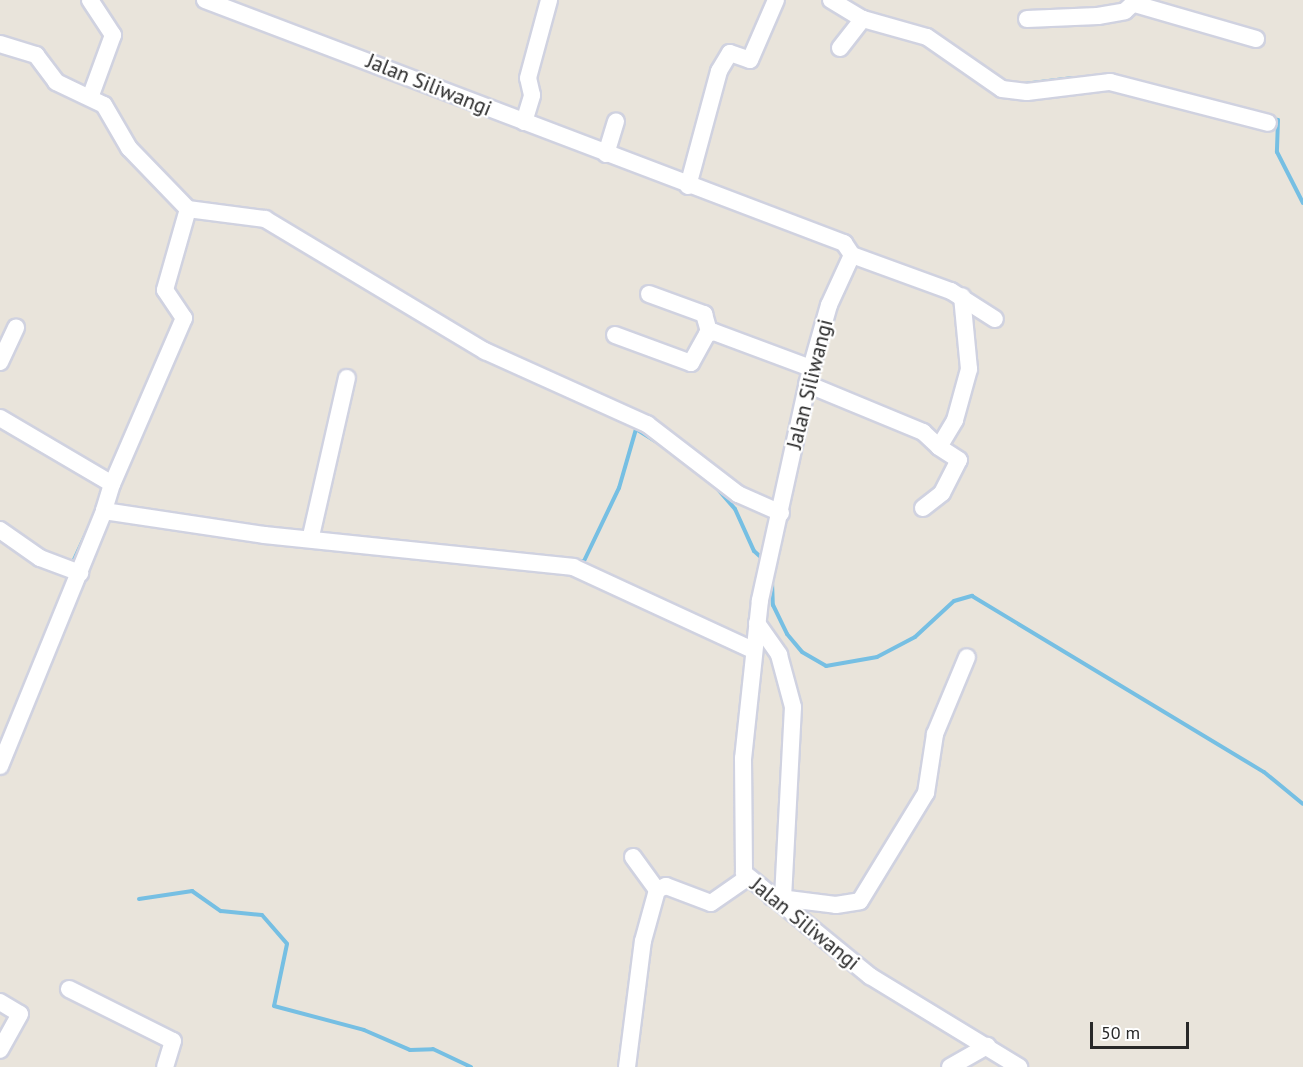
<!DOCTYPE html>
<style>
body{margin:0}
#map{position:relative;width:1303px;height:1067px;overflow:hidden;background:#e9e4db;font-family:"PT Sans",sans-serif}
div>[style]{position:absolute}
.stream>*{height:4px;margin:-2px;padding:0 2px;transform-origin:2px;border-radius:2px;background:#76bfe3}
.roads{filter:drop-shadow(2px 0 #d0d2e0) drop-shadow(-2px 0 #d0d2e0) drop-shadow(0 2px #d0d2e0) drop-shadow(0 -2px #d0d2e0)}
.minor>*{height:16px;margin:-8px;padding:0 8px;transform-origin:8px;border-radius:8px;background:#fff}
span{translate:-50% -50%;white-space:nowrap;text-align:center;line-height:1.15;-webkit-text-stroke:4.5px #fff;paint-order:stroke}
.street-label{font-size:21px;color:#282828}
.scale{position:absolute;left:1090px;top:1022px;width:99px;height:27px;box-sizing:border-box;border:3px solid #282828;border-top:0;padding-left:8px;font-size:18px;line-height:21px;white-space:nowrap;color:#282828;-webkit-text-stroke:4px #fff;paint-order:stroke}
</style>
<div id="map">
<div class="stream">
<div style="left:1143px;top:83px;width:89px;rotate:14.3deg"></div>
<div style="left:1024px;top:84px;width:49px;rotate:-7deg"></div>
<div style="left:1270px;top:118px;width:8px;rotate:14deg"></div>
<div style="left:1278px;top:120px;width:32px;rotate:92deg"></div>
<div style="left:1277px;top:152px;width:57px;rotate:63deg"></div>
<div style="left:715px;top:486px;width:30px;rotate:49deg"></div>
<div style="left:735px;top:509px;width:46px;rotate:65.7deg"></div>
<div style="left:754px;top:551px;width:15px;rotate:42deg"></div>
<div style="left:577px;top:561px;width:7px"></div>
<div style="left:584px;top:561px;width:81px;rotate:-64.4deg"></div>
<div style="left:619px;top:488px;width:61px;rotate:-73.9deg"></div>
<div style="left:636px;top:429px;width:25px;rotate:32deg"></div>
<div style="left:72px;top:564px;width:55px;rotate:-65.3deg"></div>
<div style="left:772px;top:581px;width:24px;rotate:88deg"></div>
<div style="left:773px;top:605px;width:32px;rotate:64deg"></div>
<div style="left:787px;top:634px;width:23px;rotate:50deg"></div>
<div style="left:802px;top:652px;width:28px;rotate:30deg"></div>
<div style="left:826px;top:666px;width:52px;rotate:-10deg"></div>
<div style="left:877px;top:657px;width:43px;rotate:-27.8deg"></div>
<div style="left:915px;top:637px;width:53px;rotate:-42.7deg"></div>
<div style="left:954px;top:601px;width:19px;rotate:-16deg"></div>
<div style="left:972px;top:596px;width:341px;rotate:31.1deg"></div>
<div style="left:1264px;top:772px;width:50px;rotate:39.4deg"></div>
<div style="left:139px;top:899px;width:54px;rotate:-8.6deg"></div>
<div style="left:192px;top:891px;width:35px;rotate:35deg"></div>
<div style="left:221px;top:911px;width:41px;rotate:5.6deg"></div>
<div style="left:262px;top:915px;width:38px;rotate:49deg"></div>
<div style="left:287px;top:944px;width:63px;rotate:101.8deg"></div>
<div style="left:274px;top:1006px;width:93px;rotate:14.9deg"></div>
<div style="left:364px;top:1030px;width:50px;rotate:23.5deg"></div>
<div style="left:410px;top:1050px;width:23px;rotate:-2deg"></div>
<div style="left:433px;top:1049px;width:42px;rotate:25.3deg"></div>
</div>
<div class="roads">
<div class="minor">
<div style="left:90px;top:0;width:42px;rotate:56.7deg"></div>
<div style="left:113px;top:35px;width:64px;rotate:110.1deg"></div>
<div style="left:205px;top:0;width:684px;rotate:20.82deg"></div>
<div style="left:844px;top:243px;width:14px;rotate:56deg"></div>
<div style="left:852px;top:255px;width:55px;rotate:114.7deg"></div>
<div style="left:829px;top:305px;width:66px;rotate:105.9deg"></div>
<div style="left:811px;top:368px;width:238px;rotate:102.4deg"></div>
<div style="left:760px;top:600px;width:159px;rotate:96.1deg"></div>
<div style="left:743px;top:758px;width:115px;rotate:89.5deg"></div>
<div style="left:744px;top:873px;width:163px;rotate:39.3deg"></div>
<div style="left:870px;top:976px;width:175px;rotate:31.4deg"></div>
<div style="left:831px;top:0;width:37px;rotate:31deg"></div>
<div style="left:863px;top:19px;width:66px;rotate:15.7deg"></div>
<div style="left:927px;top:37px;width:91px;rotate:34.7deg"></div>
<div style="left:1002px;top:89px;width:25px;rotate:7deg"></div>
<div style="left:1027px;top:92px;width:84px;rotate:-6.9deg"></div>
<div style="left:1110px;top:82px;width:163px;rotate:14.5deg"></div>
<div style="left:1135px;top:4px;width:126px;rotate:16.1deg"></div>
<div style="left:1027px;top:19px;width:71px;rotate:-2.4deg"></div>
<div style="left:1098px;top:16px;width:27px;rotate:-10deg"></div>
<div style="left:1125px;top:11px;width:16px;rotate:-43deg"></div>
<div style="left:0;top:44px;width:38px;rotate:17deg"></div>
<div style="left:36px;top:55px;width:34px;rotate:53deg"></div>
<div style="left:56px;top:82px;width:53px;rotate:25.6deg"></div>
<div style="left:104px;top:105px;width:50px;rotate:59.8deg"></div>
<div style="left:129px;top:148px;width:85px;rotate:46deg"></div>
<div style="left:188px;top:209px;width:84px;rotate:105.9deg"></div>
<div style="left:165px;top:290px;width:34px;rotate:56deg"></div>
<div style="left:184px;top:318px;width:181px;rotate:113.4deg"></div>
<div style="left:840px;top:48px;width:37px;rotate:-52deg"></div>
<div style="left:524px;top:122px;width:28px;rotate:-73deg"></div>
<div style="left:532px;top:95px;width:17px;rotate:-103deg"></div>
<div style="left:528px;top:78px;width:81px;rotate:-74.9deg"></div>
<div style="left:606px;top:154px;width:34px;rotate:-73deg"></div>
<div style="left:688px;top:186px;width:119px;rotate:-74.9deg"></div>
<div style="left:719px;top:71px;width:21px;rotate:-59deg"></div>
<div style="left:730px;top:53px;width:21px;rotate:19deg"></div>
<div style="left:750px;top:60px;width:65px;rotate:-66.6deg"></div>
<div style="left:188px;top:209px;width:78px;rotate:7.4deg"></div>
<div style="left:265px;top:219px;width:257px;rotate:31deg"></div>
<div style="left:485px;top:351px;width:178px;rotate:24.3deg"></div>
<div style="left:647px;top:424px;width:115px;rotate:37.6deg"></div>
<div style="left:738px;top:494px;width:47px;rotate:23.8deg"></div>
<div style="left:852px;top:255px;width:105px;rotate:20deg"></div>
<div style="left:951px;top:291px;width:52px;rotate:32.5deg"></div>
<div style="left:649px;top:294px;width:59px;rotate:20deg"></div>
<div style="left:704px;top:314px;width:19px;rotate:74deg"></div>
<div style="left:615px;top:335px;width:81px;rotate:20.2deg"></div>
<div style="left:691px;top:363px;width:33px;rotate:-61deg"></div>
<div style="left:707px;top:334px;width:7px;rotate:-16deg"></div>
<div style="left:714px;top:332px;width:103px;rotate:20.4deg"></div>
<div style="left:0;top:362px;width:38px;rotate:-65deg"></div>
<div style="left:807px;top:384px;width:126px;rotate:22.5deg"></div>
<div style="left:923px;top:432px;width:22px;rotate:43deg"></div>
<div style="left:0;top:418px;width:130px;rotate:30.5deg"></div>
<div style="left:112px;top:484px;width:28px;rotate:107deg"></div>
<div style="left:104px;top:511px;width:163px;rotate:8.5deg"></div>
<div style="left:265px;top:535px;width:310px;rotate:5.9deg"></div>
<div style="left:573px;top:567px;width:198px;rotate:24.8deg"></div>
<div style="left:923px;top:508px;width:24px;rotate:-38deg"></div>
<div style="left:942px;top:493px;width:37px;rotate:-63deg"></div>
<div style="left:959px;top:460px;width:24px;rotate:-147deg"></div>
<div style="left:939px;top:447px;width:31px;rotate:-59deg"></div>
<div style="left:955px;top:420px;width:53px;rotate:-74.6deg"></div>
<div style="left:969px;top:369px;width:73px;rotate:-95.5deg"></div>
<div style="left:0;top:530px;width:49px;rotate:35deg"></div>
<div style="left:40px;top:558px;width:43px;rotate:20.6deg"></div>
<div style="left:311px;top:536px;width:162px;rotate:-77.2deg"></div>
<div style="left:757px;top:623px;width:39px;rotate:55deg"></div>
<div style="left:779px;top:655px;width:54px;rotate:74.9deg"></div>
<div style="left:793px;top:707px;width:191px;rotate:93deg"></div>
<div style="left:0;top:766px;width:275px;rotate:-67.8deg"></div>
<div style="left:633px;top:857px;width:41px;rotate:54deg"></div>
<div style="left:772px;top:897px;width:64px;rotate:7.1deg"></div>
<div style="left:836px;top:905px;width:24px;rotate:-9deg"></div>
<div style="left:860px;top:901px;width:127px;rotate:-58.6deg"></div>
<div style="left:926px;top:793px;width:60px;rotate:-81.3deg"></div>
<div style="left:935px;top:734px;width:83px;rotate:-67.4deg"></div>
<div style="left:69px;top:989px;width:116px;rotate:26.6deg"></div>
<div style="left:173px;top:1041px;width:27px;rotate:107deg"></div>
<div style="left:0;top:1002px;width:23px;rotate:31deg"></div>
<div style="left:20px;top:1014px;width:41px;rotate:119.1deg"></div>
<div style="left:627px;top:1067px;width:127px;rotate:-82.8deg"></div>
<div style="left:643px;top:941px;width:53px;rotate:-74.6deg"></div>
<div style="left:657px;top:890px;width:10px;rotate:-24deg"></div>
<div style="left:666px;top:886px;width:48px;rotate:20.7deg"></div>
<div style="left:711px;top:903px;width:44px;rotate:-34.8deg"></div>
<div style="left:950px;top:1067px;width:43px;rotate:-29.6deg"></div>
</div>
</div>
<div class="street-label">
<span style="left:429px;top:85px;rotate:22deg">Jalan Siliwangi</span>
<span style="left:810px;top:384px;rotate:-76deg">Jalan Siliwangi</span>
<span style="left:805px;top:924px;rotate:39deg">Jalan Siliwangi</span>
</div>
<div class="scale">50 m</div>
</div>
